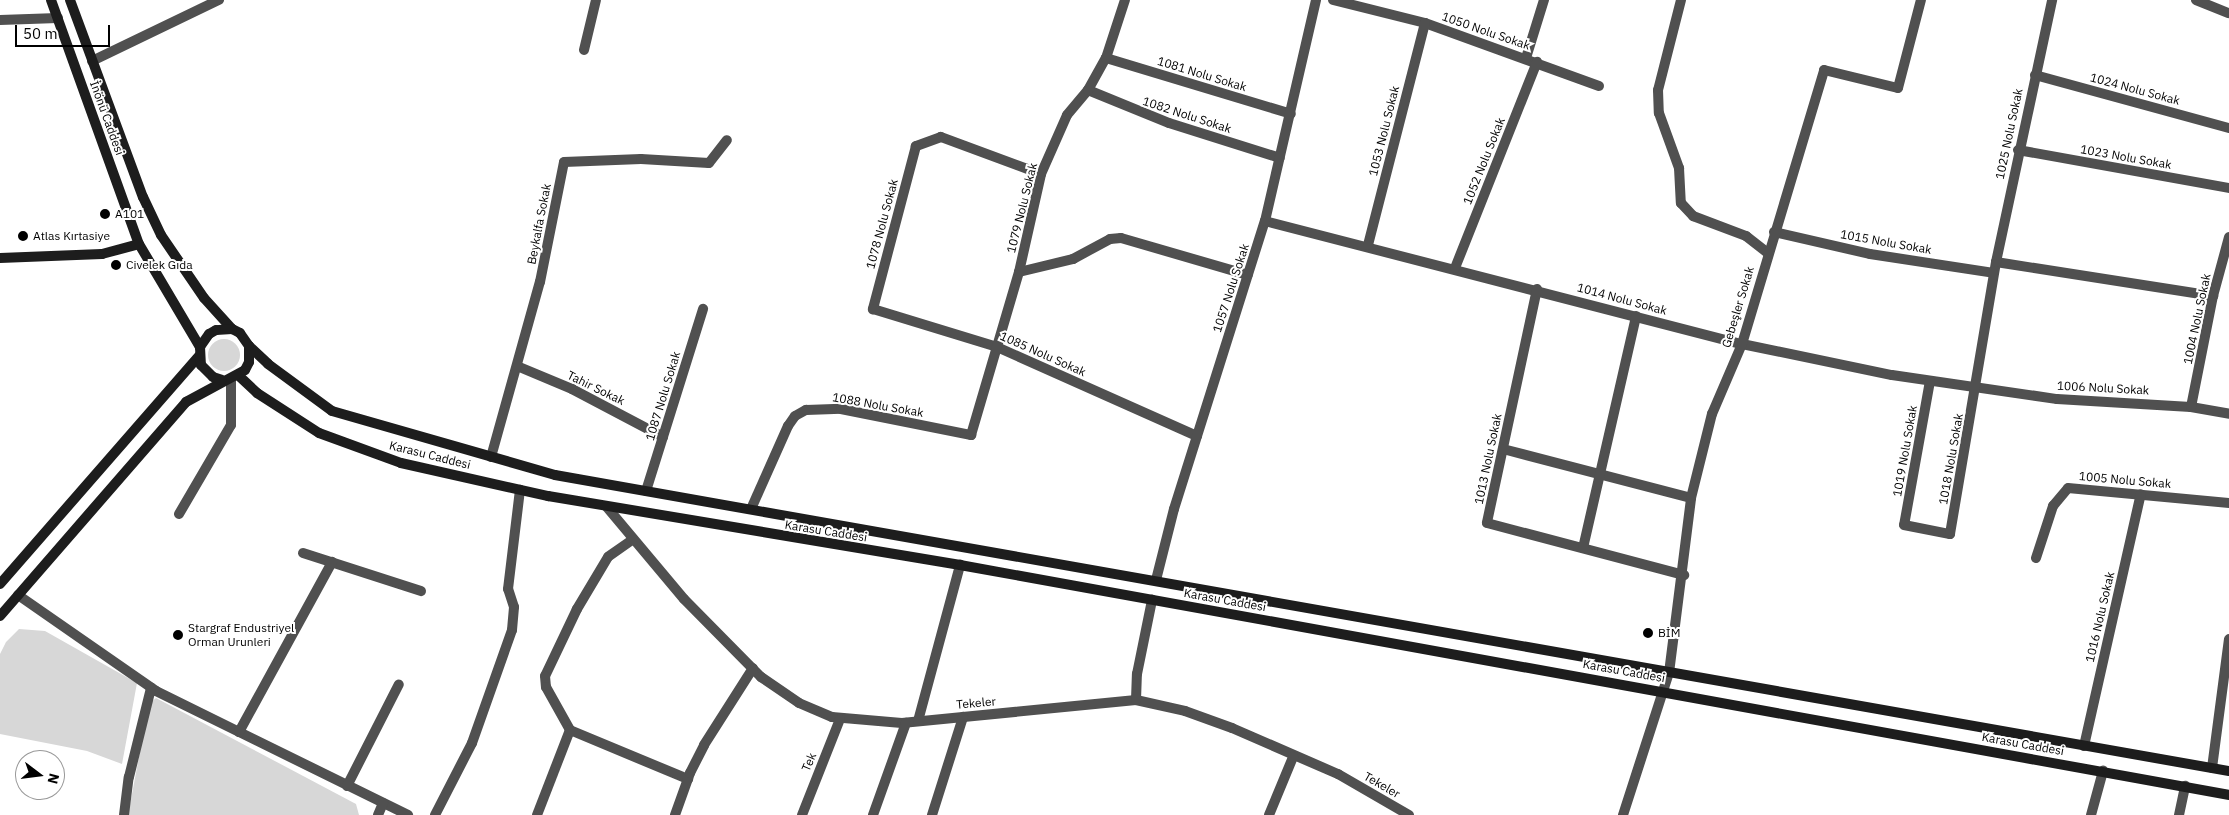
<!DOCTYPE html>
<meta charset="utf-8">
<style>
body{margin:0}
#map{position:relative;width:2229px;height:815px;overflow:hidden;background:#fff;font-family:"IBM Plex Sans",sans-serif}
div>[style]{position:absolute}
.green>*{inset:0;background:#d7d7d7}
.round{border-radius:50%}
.street>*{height:10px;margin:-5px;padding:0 5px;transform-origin:5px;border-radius:5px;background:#505050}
.secondary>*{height:10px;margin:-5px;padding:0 5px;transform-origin:5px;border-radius:5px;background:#1d1d1d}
.dots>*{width:14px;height:14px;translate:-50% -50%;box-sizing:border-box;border:2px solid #fff;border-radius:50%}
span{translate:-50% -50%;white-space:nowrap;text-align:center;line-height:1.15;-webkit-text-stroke:4px #fff;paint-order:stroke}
.street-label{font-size:12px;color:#000}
.poi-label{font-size:12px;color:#000}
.left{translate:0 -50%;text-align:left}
.north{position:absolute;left:15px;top:750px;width:50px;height:50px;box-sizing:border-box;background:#fff;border:1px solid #999;border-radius:50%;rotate:105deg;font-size:14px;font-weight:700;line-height:20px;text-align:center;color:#000}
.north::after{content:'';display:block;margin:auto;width:18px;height:22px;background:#000;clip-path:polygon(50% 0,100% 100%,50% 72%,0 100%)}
.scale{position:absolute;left:15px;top:25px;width:95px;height:22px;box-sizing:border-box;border:2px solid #000;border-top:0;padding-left:6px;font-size:15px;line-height:18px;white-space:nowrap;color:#000;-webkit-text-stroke:4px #fff;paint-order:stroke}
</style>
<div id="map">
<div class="green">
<div class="round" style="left:208px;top:339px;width:32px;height:32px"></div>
<div style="clip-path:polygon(19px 629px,45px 631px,137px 683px,122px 764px,87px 751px,0 734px,0 654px,6px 642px)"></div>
<div style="clip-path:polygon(156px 698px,356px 804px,359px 815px,128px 815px,149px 704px)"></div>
</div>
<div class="street">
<div style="left:1333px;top:0;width:95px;rotate:14deg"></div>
<div style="left:1425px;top:23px;width:185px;rotate:19.9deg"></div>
<div style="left:1681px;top:0;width:93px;rotate:104.3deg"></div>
<div style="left:1658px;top:90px;width:23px;rotate:88deg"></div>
<div style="left:1659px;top:113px;width:59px;rotate:70deg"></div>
<div style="left:1679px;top:168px;width:35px;rotate:87deg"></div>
<div style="left:1681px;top:203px;width:18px;rotate:47deg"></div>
<div style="left:1693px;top:216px;width:57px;rotate:20.7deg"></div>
<div style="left:1746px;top:236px;width:28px;rotate:38deg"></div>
<div style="left:2196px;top:0;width:35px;rotate:22deg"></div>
<div style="left:0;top:20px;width:58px;rotate:-2deg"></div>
<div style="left:584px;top:50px;width:51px;rotate:-76.5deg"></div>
<div style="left:1106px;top:58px;width:193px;rotate:16.8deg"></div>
<div style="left:1526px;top:58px;width:61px;rotate:-72.8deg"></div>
<div style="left:92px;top:61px;width:141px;rotate:-25.7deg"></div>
<div style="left:2035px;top:75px;width:201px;rotate:15.3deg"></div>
<div style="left:1088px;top:90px;width:87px;rotate:22.2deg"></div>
<div style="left:1169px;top:123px;width:116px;rotate:17.5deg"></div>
<div style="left:2018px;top:150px;width:214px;rotate:10.2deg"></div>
<div style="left:1041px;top:174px;width:107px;rotate:-159.7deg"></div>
<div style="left:941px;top:137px;width:27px;rotate:160deg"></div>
<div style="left:916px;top:146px;width:169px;rotate:104.8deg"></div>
<div style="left:873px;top:309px;width:130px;rotate:17deg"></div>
<div style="left:997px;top:347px;width:219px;rotate:24deg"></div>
<div style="left:1265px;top:221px;width:493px;rotate:14.5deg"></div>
<div style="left:1742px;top:344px;width:153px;rotate:11.7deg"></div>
<div style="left:1892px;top:375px;width:167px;rotate:8.3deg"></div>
<div style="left:2057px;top:399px;width:134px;rotate:3.4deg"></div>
<div style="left:2191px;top:407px;width:39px;rotate:10deg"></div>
<div style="left:1774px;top:232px;width:98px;rotate:12.9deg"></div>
<div style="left:1870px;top:254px;width:125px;rotate:8.7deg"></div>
<div style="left:1368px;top:245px;width:229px;rotate:-75.6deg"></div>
<div style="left:1996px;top:262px;width:220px;rotate:8.9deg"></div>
<div style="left:1455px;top:268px;width:222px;rotate:-68.3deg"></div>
<div style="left:1019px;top:272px;width:56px;rotate:-13.5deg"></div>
<div style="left:1073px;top:259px;width:42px;rotate:-28.4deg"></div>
<div style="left:1110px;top:239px;width:11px;rotate:-5deg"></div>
<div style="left:1121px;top:238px;width:132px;rotate:16.2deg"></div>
<div style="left:1537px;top:289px;width:239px;rotate:102.1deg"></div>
<div style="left:1487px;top:523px;width:204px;rotate:14.8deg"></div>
<div style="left:517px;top:366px;width:60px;rotate:22.7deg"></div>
<div style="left:572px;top:389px;width:103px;rotate:27.8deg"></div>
<div style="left:1930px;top:381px;width:146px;rotate:100.2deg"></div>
<div style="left:1904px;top:525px;width:47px;rotate:11.1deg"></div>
<div style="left:1950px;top:534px;width:276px;rotate:-80.4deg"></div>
<div style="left:1996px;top:262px;width:268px;rotate:-77.9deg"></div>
<div style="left:2191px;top:407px;width:113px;rotate:-78.8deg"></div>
<div style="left:2213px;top:296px;width:61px;rotate:-74.8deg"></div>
<div style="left:1503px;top:449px;width:194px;rotate:14.6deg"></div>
<div style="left:491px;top:457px;width:182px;rotate:-74.4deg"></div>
<div style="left:540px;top:282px;width:122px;rotate:-78.7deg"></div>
<div style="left:564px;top:162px;width:77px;rotate:-2.2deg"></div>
<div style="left:641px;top:159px;width:68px;rotate:3.4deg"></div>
<div style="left:709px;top:163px;width:29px;rotate:-52deg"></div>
<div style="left:646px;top:491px;width:191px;rotate:-72.6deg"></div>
<div style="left:606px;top:506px;width:121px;rotate:50deg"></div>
<div style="left:684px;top:599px;width:110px;rotate:45.4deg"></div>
<div style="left:761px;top:677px;width:46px;rotate:34.4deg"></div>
<div style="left:799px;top:703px;width:36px;rotate:23deg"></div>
<div style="left:832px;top:717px;width:70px;rotate:4.9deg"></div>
<div style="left:902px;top:723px;width:235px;rotate:-5.6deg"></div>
<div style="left:1136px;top:700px;width:50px;rotate:12.7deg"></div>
<div style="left:1185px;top:711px;width:50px;rotate:19.9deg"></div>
<div style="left:1232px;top:728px;width:116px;rotate:23.5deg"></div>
<div style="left:1338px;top:774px;width:82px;rotate:30deg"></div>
<div style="left:751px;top:509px;width:91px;rotate:-66deg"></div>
<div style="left:788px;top:426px;width:12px;rotate:-55deg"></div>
<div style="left:795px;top:416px;width:13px;rotate:-29deg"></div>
<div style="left:806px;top:410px;width:35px;rotate:-2deg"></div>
<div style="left:841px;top:409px;width:133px;rotate:11.3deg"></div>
<div style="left:971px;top:435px;width:170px;rotate:-73.6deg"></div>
<div style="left:1019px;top:272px;width:100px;rotate:-77.3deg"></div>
<div style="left:1041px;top:174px;width:64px;rotate:-66.2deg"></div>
<div style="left:1067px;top:115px;width:33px;rotate:-50deg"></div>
<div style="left:1088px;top:90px;width:37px;rotate:-61deg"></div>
<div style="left:1106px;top:58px;width:61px;rotate:-71.9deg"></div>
<div style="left:179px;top:514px;width:103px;rotate:-59.7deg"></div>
<div style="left:231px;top:425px;width:46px;rotate:-90deg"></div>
<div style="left:632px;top:540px;width:29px;rotate:145deg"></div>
<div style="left:608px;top:557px;width:61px;rotate:120.8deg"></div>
<div style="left:577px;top:609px;width:74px;rotate:115.5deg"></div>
<div style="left:545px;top:676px;width:11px;rotate:85deg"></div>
<div style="left:546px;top:687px;width:49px;rotate:60.8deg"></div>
<div style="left:570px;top:730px;width:128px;rotate:22.6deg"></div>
<div style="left:1583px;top:548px;width:238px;rotate:-77.1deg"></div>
<div style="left:303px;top:553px;width:124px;rotate:17.9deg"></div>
<div style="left:2036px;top:558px;width:55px;rotate:-71.9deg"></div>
<div style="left:2053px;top:506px;width:23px;rotate:-50deg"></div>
<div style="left:2068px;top:488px;width:162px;rotate:5.3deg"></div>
<div style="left:1156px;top:580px;width:73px;rotate:-75.8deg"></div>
<div style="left:1174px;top:509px;width:302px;rotate:-72.5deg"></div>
<div style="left:1265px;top:221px;width:227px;rotate:-77deg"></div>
<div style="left:18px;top:595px;width:168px;rotate:34.8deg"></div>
<div style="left:156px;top:691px;width:281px;rotate:26.2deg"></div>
<div style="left:1136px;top:700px;width:26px;rotate:-88deg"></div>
<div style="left:1137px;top:674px;width:76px;rotate:-78.5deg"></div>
<div style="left:918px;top:721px;width:162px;rotate:-74.9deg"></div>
<div style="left:239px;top:732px;width:194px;rotate:-61.3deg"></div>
<div style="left:2084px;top:746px;width:258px;rotate:-77.3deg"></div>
<div style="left:2212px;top:768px;width:130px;rotate:-82.5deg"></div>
<div style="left:347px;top:786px;width:114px;rotate:-63deg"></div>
<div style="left:124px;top:815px;width:38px;rotate:-83deg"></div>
<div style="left:129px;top:777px;width:92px;rotate:-76.1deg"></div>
<div style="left:378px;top:815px;width:13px;rotate:-67deg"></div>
<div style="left:435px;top:815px;width:81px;rotate:-62.8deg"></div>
<div style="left:472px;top:743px;width:120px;rotate:-70.5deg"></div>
<div style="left:512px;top:630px;width:23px;rotate:-85deg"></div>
<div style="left:514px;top:607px;width:19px;rotate:-108deg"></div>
<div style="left:508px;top:589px;width:100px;rotate:-83.1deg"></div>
<div style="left:537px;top:815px;width:91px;rotate:-68.8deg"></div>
<div style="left:675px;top:815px;width:45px;rotate:-70.3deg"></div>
<div style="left:690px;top:773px;width:31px;rotate:-63deg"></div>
<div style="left:704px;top:745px;width:91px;rotate:-57.5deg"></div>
<div style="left:802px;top:815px;width:103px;rotate:-68.4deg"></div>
<div style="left:873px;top:815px;width:98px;rotate:-70.3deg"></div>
<div style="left:932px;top:815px;width:103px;rotate:-72.4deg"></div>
<div style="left:1269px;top:815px;width:63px;rotate:-67.5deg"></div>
<div style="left:1623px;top:815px;width:149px;rotate:-72.1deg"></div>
<div style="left:1669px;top:673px;width:176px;rotate:-82.8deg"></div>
<div style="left:1691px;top:498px;width:87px;rotate:-76deg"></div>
<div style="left:1712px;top:414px;width:76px;rotate:-66.8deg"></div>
<div style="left:1742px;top:344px;width:286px;rotate:-73.3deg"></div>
<div style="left:1824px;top:70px;width:76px;rotate:13.7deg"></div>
<div style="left:1898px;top:88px;width:91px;rotate:-75.4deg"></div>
<div style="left:2091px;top:815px;width:46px;rotate:-74.7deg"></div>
<div style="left:2179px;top:815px;width:30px;rotate:-78deg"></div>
</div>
<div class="secondary">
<div style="left:51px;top:0;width:259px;rotate:70.2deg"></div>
<div style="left:139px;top:244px;width:120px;rotate:59.4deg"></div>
<div style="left:70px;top:0;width:210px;rotate:69.7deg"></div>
<div style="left:143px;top:197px;width:42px;rotate:64.7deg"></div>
<div style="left:161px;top:235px;width:76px;rotate:55.7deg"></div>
<div style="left:204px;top:298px;width:42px;rotate:47.9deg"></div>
<div style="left:0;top:258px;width:102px;rotate:-2.2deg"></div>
<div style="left:102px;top:254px;width:38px;rotate:-15deg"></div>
<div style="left:249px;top:346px;width:26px;rotate:43deg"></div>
<div style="left:268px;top:364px;width:79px;rotate:36.3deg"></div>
<div style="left:332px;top:411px;width:232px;rotate:16deg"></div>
<div style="left:555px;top:475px;width:1700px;rotate:10.03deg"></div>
<div style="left:239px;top:376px;width:25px;rotate:43deg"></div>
<div style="left:257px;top:393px;width:74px;rotate:32.8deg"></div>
<div style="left:319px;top:433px;width:87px;rotate:20.1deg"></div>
<div style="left:401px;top:463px;width:151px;rotate:12.7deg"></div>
<div style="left:548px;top:496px;width:418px;rotate:9.5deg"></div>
<div style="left:960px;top:565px;width:1290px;rotate:10.27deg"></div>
<div style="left:0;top:584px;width:303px;rotate:-48.9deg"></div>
<div style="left:0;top:616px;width:284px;rotate:-49deg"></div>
<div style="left:186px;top:402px;width:67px;rotate:-28.5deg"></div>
<div style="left:245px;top:370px;width:9px;rotate:-63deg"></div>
<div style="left:249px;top:362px;width:16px;rotate:-90deg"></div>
<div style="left:249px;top:346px;width:16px;rotate:-125deg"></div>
<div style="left:240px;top:333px;width:9px;rotate:-153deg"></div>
<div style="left:232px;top:329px;width:16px;rotate:176deg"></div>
<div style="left:216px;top:330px;width:8px;rotate:150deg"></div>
<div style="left:209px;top:334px;width:16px;rotate:125deg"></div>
<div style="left:200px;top:347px;width:18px;rotate:87deg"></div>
<div style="left:201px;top:365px;width:17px;rotate:45deg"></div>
<div style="left:213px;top:377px;width:9px;rotate:18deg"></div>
</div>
<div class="dots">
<div style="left:105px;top:214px;background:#000"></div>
<div style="left:23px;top:236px;background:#000"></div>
<div style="left:116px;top:265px;background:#000"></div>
<div style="left:1648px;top:633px;background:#000"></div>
<div style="left:178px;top:635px;background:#000"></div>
</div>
<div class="street-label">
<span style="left:1486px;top:31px;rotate:19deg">1050 Nolu Sokak</span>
<span style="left:1202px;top:74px;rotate:17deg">1081 Nolu Sokak</span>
<span style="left:2135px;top:89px;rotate:15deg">1024 Nolu Sokak</span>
<span style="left:1187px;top:115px;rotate:18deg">1082 Nolu Sokak</span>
<span style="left:107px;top:118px;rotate:70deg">İnönü Caddesi</span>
<span style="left:1384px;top:131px;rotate:-76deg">1053 Nolu Sokak</span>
<span style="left:2009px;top:134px;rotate:-78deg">1025 Nolu Sokak</span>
<span style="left:2126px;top:157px;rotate:10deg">1023 Nolu Sokak</span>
<span style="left:1484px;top:161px;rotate:-68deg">1052 Nolu Sokak</span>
<span style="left:1022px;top:208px;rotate:-76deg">1079 Nolu Sokak</span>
<span style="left:539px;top:224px;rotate:-79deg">Beykalfa Sokak</span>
<span style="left:882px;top:224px;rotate:-75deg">1078 Nolu Sokak</span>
<span style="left:1886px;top:242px;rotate:10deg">1015 Nolu Sokak</span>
<span style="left:1231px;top:288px;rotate:-72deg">1057 Nolu Sokak</span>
<span style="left:1622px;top:299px;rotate:15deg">1014 Nolu Sokak</span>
<span style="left:1738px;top:307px;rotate:-73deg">Gebeşler Sokak</span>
<span style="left:2197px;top:319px;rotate:-78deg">1004 Nolu Sokak</span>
<span style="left:1043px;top:354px;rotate:24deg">1085 Nolu Sokak</span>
<span style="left:596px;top:388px;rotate:26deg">Tahir Sokak</span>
<span style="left:2103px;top:388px;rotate:3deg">1006 Nolu Sokak</span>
<span style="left:663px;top:396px;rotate:-73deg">1087 Nolu Sokak</span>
<span style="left:878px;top:405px;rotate:10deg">1088 Nolu Sokak</span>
<span style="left:1905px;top:451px;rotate:-80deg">1019 Nolu Sokak</span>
<span style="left:430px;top:455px;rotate:14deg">Karasu Caddesi</span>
<span style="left:1488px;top:459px;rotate:-78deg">1013 Nolu Sokak</span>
<span style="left:1951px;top:459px;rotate:-80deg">1018 Nolu Sokak</span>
<span style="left:2125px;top:480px;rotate:5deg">1005 Nolu Sokak</span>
<span style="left:826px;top:531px;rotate:9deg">Karasu Caddesi</span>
<span style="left:1225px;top:600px;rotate:10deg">Karasu Caddesi</span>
<span style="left:2100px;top:617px;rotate:-77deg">1016 Nolu Sokak</span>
<span style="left:1624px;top:671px;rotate:10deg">Karasu Caddesi</span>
<span style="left:976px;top:703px;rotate:-5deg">Tekeler</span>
<span style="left:2023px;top:744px;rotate:10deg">Karasu Caddesi</span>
<span style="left:809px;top:762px;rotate:-67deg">Tek</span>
<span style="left:1382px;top:785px;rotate:30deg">Tekeler</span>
</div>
<div class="poi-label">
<span class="left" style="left:115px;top:214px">A101</span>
<span class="left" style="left:33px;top:236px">Atlas Kırtasiye</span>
<span class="left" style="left:126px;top:265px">Civelek Gıda</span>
<span class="left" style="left:188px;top:635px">Stargraf Endustriyel<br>Orman Urunleri</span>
<span class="left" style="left:1658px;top:633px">BİM</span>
</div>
<div class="north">N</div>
<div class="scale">50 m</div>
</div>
